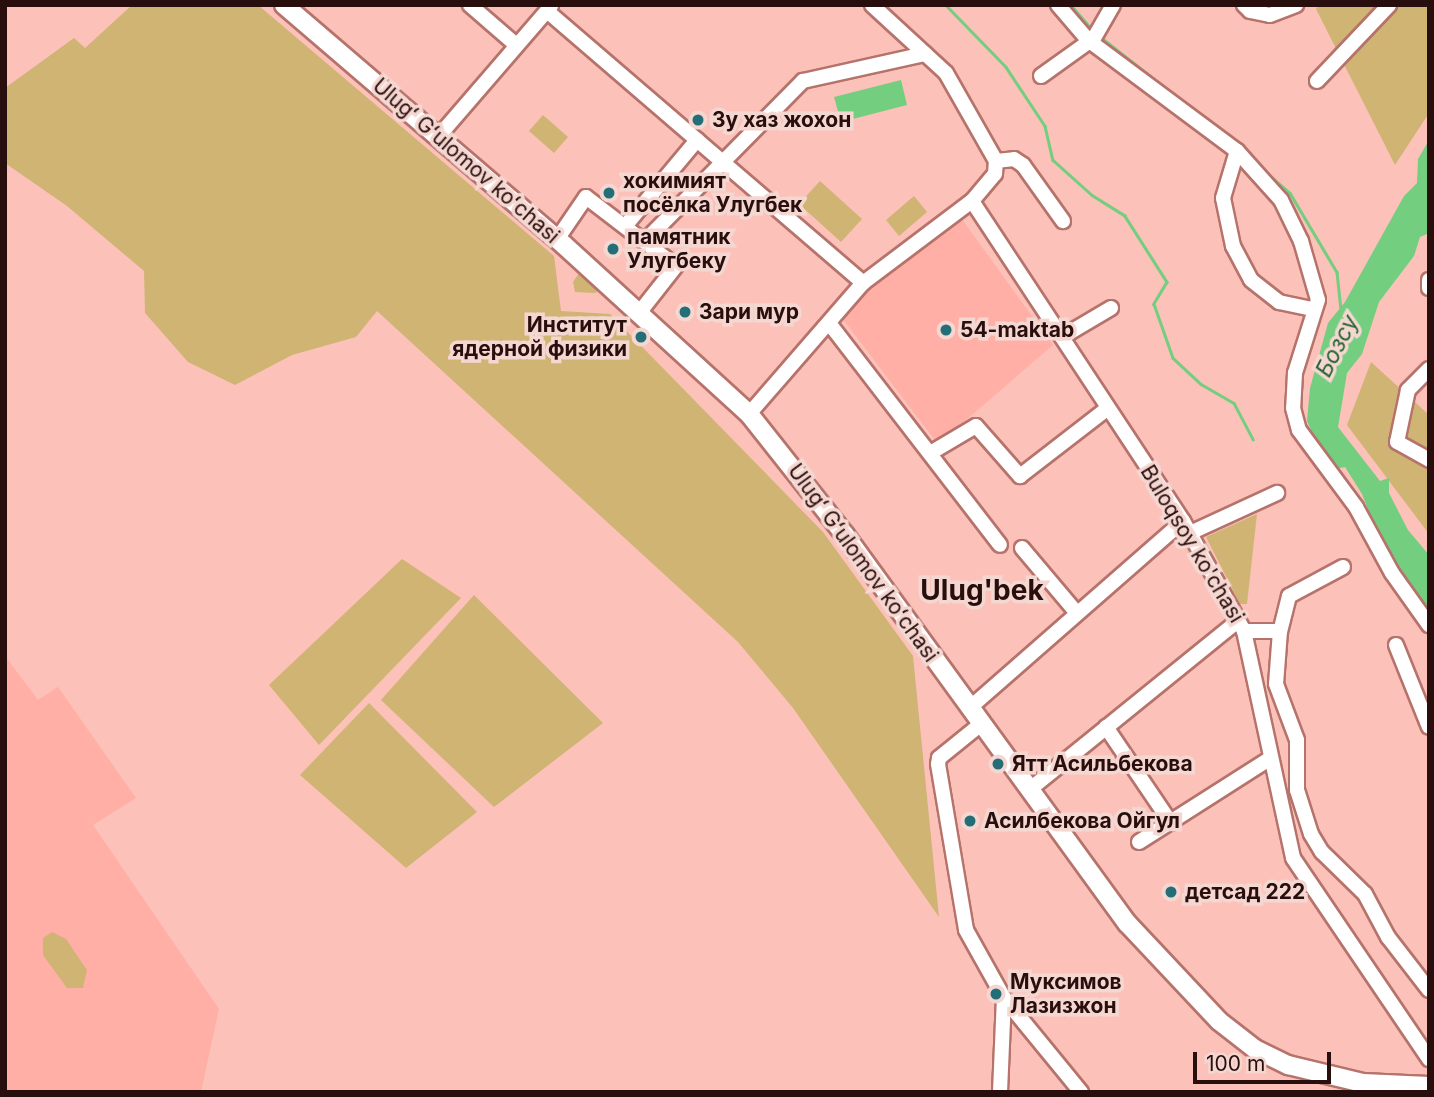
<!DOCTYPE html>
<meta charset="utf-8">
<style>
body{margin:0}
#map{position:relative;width:1434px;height:1097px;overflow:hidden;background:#fcc1b9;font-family:Inter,sans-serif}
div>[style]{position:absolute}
.built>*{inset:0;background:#ffafa5}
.green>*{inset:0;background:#d0b473}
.water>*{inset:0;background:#73ce7f}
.stream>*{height:2.5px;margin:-1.25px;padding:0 1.25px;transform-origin:1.25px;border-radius:1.25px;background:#73ce7f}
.roads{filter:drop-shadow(2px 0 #b6736b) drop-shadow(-2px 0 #b6736b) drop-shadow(0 2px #b6736b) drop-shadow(0 -2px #b6736b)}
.minor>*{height:14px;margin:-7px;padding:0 7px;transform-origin:7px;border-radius:7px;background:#fff}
.major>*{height:18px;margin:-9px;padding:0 9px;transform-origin:9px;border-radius:9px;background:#fff}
.dots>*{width:19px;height:19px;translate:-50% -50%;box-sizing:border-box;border:4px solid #f5d7d2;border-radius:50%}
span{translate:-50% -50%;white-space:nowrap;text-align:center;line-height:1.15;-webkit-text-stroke:7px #f5d7d2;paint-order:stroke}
.poi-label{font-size:21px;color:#280e0c;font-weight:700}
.left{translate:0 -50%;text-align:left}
.right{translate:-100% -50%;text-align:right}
.street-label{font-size:21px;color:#280e0c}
.water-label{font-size:23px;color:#276432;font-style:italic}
.district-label{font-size:28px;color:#280e0c;font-weight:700}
.frame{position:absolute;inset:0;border:7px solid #280e0c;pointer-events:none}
.scale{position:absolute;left:1193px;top:1052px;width:138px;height:32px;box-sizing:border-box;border:4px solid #280e0c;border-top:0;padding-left:9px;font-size:21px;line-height:24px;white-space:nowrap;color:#280e0c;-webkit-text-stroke:5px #f5d7d2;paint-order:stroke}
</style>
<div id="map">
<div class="built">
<div style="clip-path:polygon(961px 218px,1053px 345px,938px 444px,839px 314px)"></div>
<div style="clip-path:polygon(5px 656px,38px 700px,58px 687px,136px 798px,93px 825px,219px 1009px,201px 1092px,5px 1092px)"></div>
</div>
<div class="green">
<div style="clip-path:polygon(132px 5px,258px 5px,554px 256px,561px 311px,610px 314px,823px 532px,913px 656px,939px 917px,793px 708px,738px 642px,377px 311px,356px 337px,292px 355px,235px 385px,188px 362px,145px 313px,144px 271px,67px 206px,5px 163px,5px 88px,74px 38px,85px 48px)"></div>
<div style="clip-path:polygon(1319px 5px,1429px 5px,1429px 113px,1395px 165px,1316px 9px)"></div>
<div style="clip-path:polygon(543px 115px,568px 137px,554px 153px,529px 131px)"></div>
<div style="clip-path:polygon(820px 181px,862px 219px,841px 242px,799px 204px)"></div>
<div style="clip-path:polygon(914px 196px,927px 212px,899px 236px,886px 220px)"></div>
<div style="clip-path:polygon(581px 270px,602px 288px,595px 293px,575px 292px,573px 282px)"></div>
<div style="clip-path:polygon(1371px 362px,1429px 415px,1429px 534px,1347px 425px)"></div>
<div style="clip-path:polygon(1257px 514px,1247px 604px,1240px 604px,1206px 537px)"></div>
<div style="clip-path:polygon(402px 559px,461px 598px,319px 745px,269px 685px)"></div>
<div style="clip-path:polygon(474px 595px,603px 723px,494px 807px,381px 700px)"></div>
<div style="clip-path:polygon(369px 703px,477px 812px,406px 868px,300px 775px)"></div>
<div style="clip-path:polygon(52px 932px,66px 939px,87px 970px,83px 988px,67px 988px,43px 955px,43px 938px)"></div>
</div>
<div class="water">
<div style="clip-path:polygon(901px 80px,907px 105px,841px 122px,834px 97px)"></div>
<div style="clip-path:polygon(1429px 140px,1429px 233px,1420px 237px,1414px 256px,1379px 302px,1362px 354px,1347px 373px,1338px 427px,1380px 481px,1389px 478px,1389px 493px,1408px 530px,1429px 555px,1429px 611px,1381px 543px,1362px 494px,1345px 467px,1335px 469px,1320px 450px,1307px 421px,1310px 388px,1328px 323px,1345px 302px,1404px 196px,1417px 183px,1418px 159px)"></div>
</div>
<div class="stream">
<div style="left:946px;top:5px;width:86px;rotate:45.9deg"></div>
<div style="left:1006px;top:67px;width:71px;rotate:56.5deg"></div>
<div style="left:1045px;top:126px;width:35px;rotate:77deg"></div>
<div style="left:1053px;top:160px;width:52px;rotate:41.9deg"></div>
<div style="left:1092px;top:195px;width:39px;rotate:32deg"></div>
<div style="left:1125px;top:216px;width:78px;rotate:57.5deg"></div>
<div style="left:1167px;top:282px;width:26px;rotate:121deg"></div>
<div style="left:1154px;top:304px;width:57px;rotate:70.6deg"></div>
<div style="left:1173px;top:358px;width:38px;rotate:43deg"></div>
<div style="left:1201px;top:384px;width:38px;rotate:30deg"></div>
<div style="left:1234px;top:403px;width:41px;rotate:62.2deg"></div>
<div style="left:1071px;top:5px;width:32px;rotate:49deg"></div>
<div style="left:1102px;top:38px;width:126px;rotate:38.2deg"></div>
<div style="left:1259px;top:166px;width:41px;rotate:41.1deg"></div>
<div style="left:1290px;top:193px;width:92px;rotate:59.3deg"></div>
<div style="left:1337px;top:272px;width:39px;rotate:84deg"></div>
</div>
<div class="roads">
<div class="minor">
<div style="left:470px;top:5px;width:60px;rotate:40.9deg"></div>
<div style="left:872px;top:5px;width:100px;rotate:42.6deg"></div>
<div style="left:946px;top:73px;width:101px;rotate:60.4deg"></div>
<div style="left:1058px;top:5px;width:46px;rotate:49.4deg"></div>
<div style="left:1088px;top:40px;width:186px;rotate:36.7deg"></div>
<div style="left:1237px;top:151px;width:66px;rotate:48.1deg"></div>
<div style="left:1281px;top:200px;width:46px;rotate:64deg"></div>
<div style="left:1301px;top:241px;width:61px;rotate:73.9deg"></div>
<div style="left:1318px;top:300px;width:77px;rotate:107.5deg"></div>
<div style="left:1295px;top:373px;width:35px;rotate:93deg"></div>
<div style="left:1293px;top:408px;width:23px;rotate:75deg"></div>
<div style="left:1299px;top:430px;width:96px;rotate:53.5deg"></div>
<div style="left:1356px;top:507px;width:75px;rotate:61.4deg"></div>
<div style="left:1392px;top:573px;width:64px;rotate:54.6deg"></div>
<div style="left:1244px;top:5px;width:8px;rotate:45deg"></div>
<div style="left:1250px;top:11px;width:20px;rotate:11deg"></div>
<div style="left:1270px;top:15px;width:28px;rotate:-21deg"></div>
<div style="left:547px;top:11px;width:417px;rotate:40.7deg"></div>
<div style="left:1041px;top:76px;width:65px;rotate:-35.6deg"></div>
<div style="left:1094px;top:38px;width:38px;rotate:-60deg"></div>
<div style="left:1317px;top:81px;width:105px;rotate:-46.5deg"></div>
<div style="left:438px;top:137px;width:173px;rotate:-49.2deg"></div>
<div style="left:1237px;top:151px;width:49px;rotate:106.6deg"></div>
<div style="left:1223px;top:198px;width:49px;rotate:78.2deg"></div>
<div style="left:1233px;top:246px;width:38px;rotate:62deg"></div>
<div style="left:1251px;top:280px;width:36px;rotate:38deg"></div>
<div style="left:1279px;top:302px;width:35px;rotate:12deg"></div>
<div style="left:996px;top:161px;width:18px;rotate:-6deg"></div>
<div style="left:1014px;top:159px;width:11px;rotate:34deg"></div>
<div style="left:1023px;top:165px;width:69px;rotate:54.5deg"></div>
<div style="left:972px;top:201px;width:383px;rotate:56.6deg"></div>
<div style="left:1183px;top:521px;width:126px;rotate:61deg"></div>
<div style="left:1244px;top:631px;width:232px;rotate:77.8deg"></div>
<div style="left:1293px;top:858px;width:243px;rotate:55.9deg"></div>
<div style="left:626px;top:225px;width:111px;rotate:-50.1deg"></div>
<div style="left:560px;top:235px;width:46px;rotate:-55.6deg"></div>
<div style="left:586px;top:197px;width:113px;rotate:37.5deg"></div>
<div style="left:676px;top:266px;width:53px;rotate:128.2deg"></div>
<div style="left:645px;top:241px;width:225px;rotate:-45.4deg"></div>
<div style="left:803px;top:81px;width:125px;rotate:-12.5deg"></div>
<div style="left:1429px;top:280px;width:8px;rotate:90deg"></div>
<div style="left:829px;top:323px;width:280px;rotate:52.4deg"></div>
<div style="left:1062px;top:337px;width:57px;rotate:-30.6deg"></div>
<div style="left:1429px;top:369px;width:30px;rotate:135deg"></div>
<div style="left:1408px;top:390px;width:53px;rotate:101.9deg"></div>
<div style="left:1397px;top:442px;width:37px;rotate:29deg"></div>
<div style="left:749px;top:414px;width:174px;rotate:-49deg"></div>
<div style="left:863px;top:283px;width:136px;rotate:-37deg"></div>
<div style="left:972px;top:201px;width:35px;rotate:-50deg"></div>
<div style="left:995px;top:174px;width:13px;rotate:-86deg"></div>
<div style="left:932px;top:452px;width:51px;rotate:-30.6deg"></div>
<div style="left:976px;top:426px;width:67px;rotate:48.7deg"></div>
<div style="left:1020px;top:476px;width:111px;rotate:-37.7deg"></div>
<div style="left:1190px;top:533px;width:96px;rotate:-24.7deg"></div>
<div style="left:1022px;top:548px;width:84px;rotate:49.8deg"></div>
<div style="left:1343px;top:567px;width:61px;rotate:151.8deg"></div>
<div style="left:1289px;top:596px;width:36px;rotate:104deg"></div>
<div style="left:1280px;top:631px;width:53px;rotate:94.3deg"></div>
<div style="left:1276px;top:684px;width:60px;rotate:69.4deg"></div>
<div style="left:1297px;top:740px;width:50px;rotate:90deg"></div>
<div style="left:1297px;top:790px;width:46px;rotate:72.3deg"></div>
<div style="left:1311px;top:834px;width:21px;rotate:59deg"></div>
<div style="left:1322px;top:852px;width:60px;rotate:44.3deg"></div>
<div style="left:1365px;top:894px;width:49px;rotate:61.9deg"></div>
<div style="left:1388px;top:937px;width:67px;rotate:52.3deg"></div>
<div style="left:1244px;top:631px;width:36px"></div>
<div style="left:1396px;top:645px;width:88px;rotate:68.1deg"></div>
<div style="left:973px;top:705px;width:279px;rotate:-41.2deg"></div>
<div style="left:981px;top:724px;width:54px;rotate:141deg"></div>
<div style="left:939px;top:758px;width:6px;rotate:99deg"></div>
<div style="left:938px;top:764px;width:168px;rotate:80.4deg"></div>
<div style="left:966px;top:930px;width:78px;rotate:60.8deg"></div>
<div style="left:1004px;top:998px;width:122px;rotate:50.7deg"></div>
<div style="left:1106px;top:727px;width:116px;rotate:55.9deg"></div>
<div style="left:1034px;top:786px;width:262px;rotate:-39deg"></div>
<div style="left:1139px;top:842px;width:156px;rotate:-32.5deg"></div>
<div style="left:1000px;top:1092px;width:94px;rotate:-87.6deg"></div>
</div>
<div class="major">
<div style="left:284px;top:5px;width:369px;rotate:40.6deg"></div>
<div style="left:564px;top:245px;width:251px;rotate:42.4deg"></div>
<div style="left:749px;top:414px;width:154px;rotate:51.6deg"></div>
<div style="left:845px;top:535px;width:480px;rotate:54deg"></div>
<div style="left:1127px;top:923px;width:134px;rotate:46.8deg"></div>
<div style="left:1219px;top:1021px;width:46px;rotate:37.9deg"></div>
<div style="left:1255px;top:1049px;width:37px;rotate:26deg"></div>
<div style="left:1288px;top:1065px;width:77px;rotate:13.5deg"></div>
<div style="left:1363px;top:1083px;width:66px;rotate:2.6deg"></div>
</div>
</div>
<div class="dots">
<div style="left:698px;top:120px;background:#246e77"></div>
<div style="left:609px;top:193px;background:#246e77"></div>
<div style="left:613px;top:249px;background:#246e77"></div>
<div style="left:685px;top:312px;background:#246e77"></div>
<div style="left:946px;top:330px;background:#246e77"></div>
<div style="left:641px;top:337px;background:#246e77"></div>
<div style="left:998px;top:764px;background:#246e77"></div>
<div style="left:970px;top:821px;background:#246e77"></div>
<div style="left:1171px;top:892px;background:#246e77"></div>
<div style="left:996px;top:994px;background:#246e77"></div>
</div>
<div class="poi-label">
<span class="left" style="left:712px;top:120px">Зу хаз жохон</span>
<span class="left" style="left:623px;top:193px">хокимият<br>посёлка Улугбек</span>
<span class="left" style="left:627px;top:249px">памятник<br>Улугбеку</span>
<span class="left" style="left:699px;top:312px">Зари мур</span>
<span class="right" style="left:627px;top:337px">Институт<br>ядерной физики</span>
<span class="left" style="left:960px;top:330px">54-maktab</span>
<span class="left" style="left:1012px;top:764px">Ятт Асильбекова</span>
<span class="left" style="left:984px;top:821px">Асилбекова Ойгул</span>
<span class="left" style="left:1185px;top:892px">детсад 222</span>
<span class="left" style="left:1010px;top:994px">Муксимов<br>Лазизжон</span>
</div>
<div class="street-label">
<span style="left:466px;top:161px;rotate:41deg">Ulugʻ Gʻulomov koʻchasi</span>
<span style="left:1192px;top:544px;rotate:59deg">Buloqsoy ko'chasi</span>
<span style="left:863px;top:563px;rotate:54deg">Ulugʻ Gʻulomov koʻchasi</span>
</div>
<div class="water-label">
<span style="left:1337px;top:346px;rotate:-63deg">Бозсу</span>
</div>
<div class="district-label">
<span style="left:982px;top:590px">Ulug'bek</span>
</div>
<div class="frame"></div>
<div class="scale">100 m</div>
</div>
